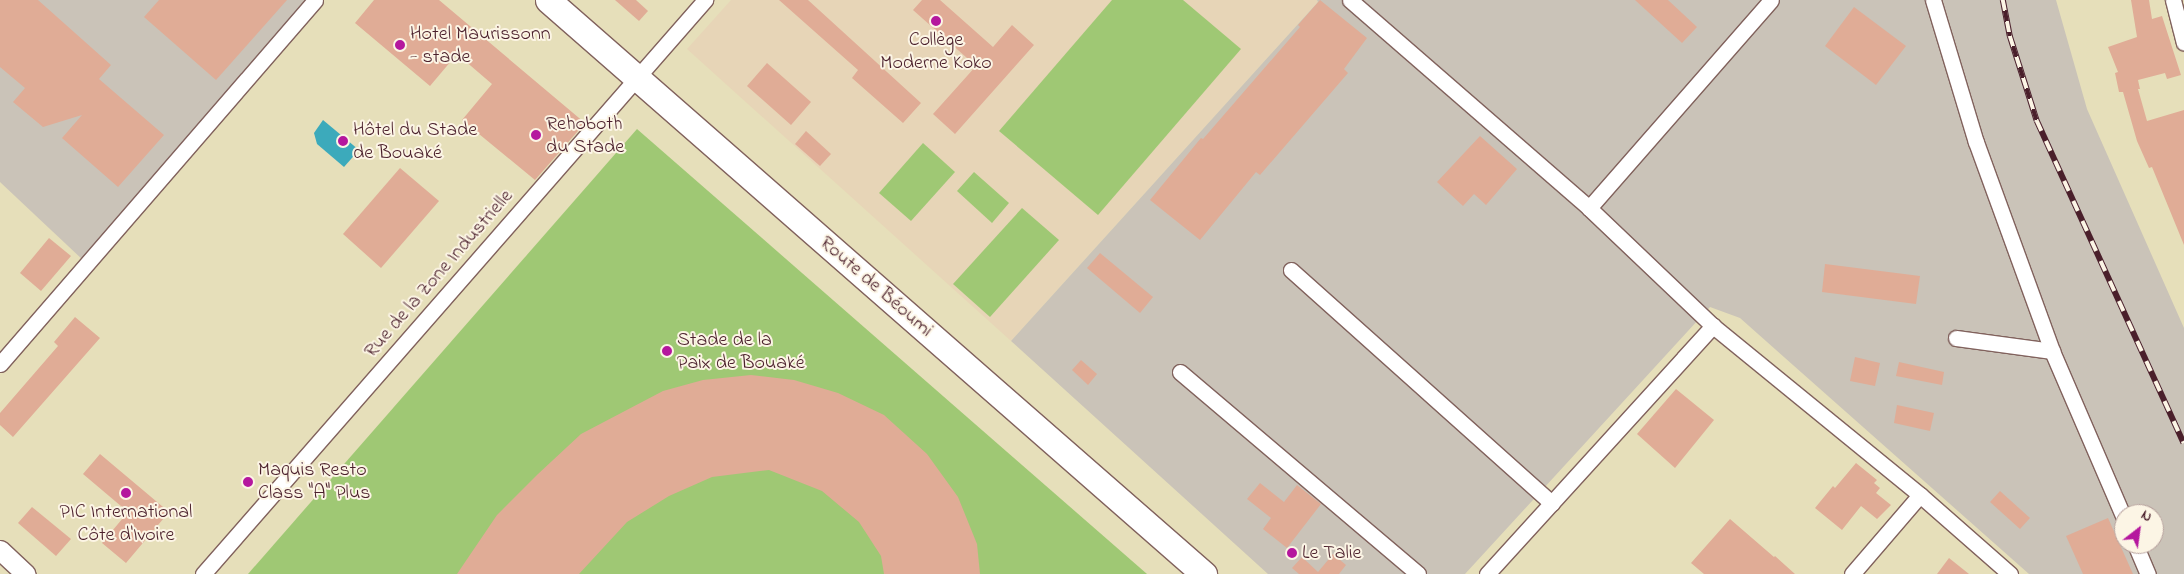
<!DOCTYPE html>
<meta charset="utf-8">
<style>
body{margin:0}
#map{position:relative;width:2184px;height:574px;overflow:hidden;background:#e6dfba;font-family:"Indie Flower",sans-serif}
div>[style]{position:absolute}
.built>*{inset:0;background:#e7d5b7}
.industrial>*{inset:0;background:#cac3b8}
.green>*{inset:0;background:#9fc874}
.water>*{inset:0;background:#3caabb}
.building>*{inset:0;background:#e0ac96}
.roads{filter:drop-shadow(1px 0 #81625d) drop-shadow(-1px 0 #81625d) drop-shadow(0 1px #81625d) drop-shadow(0 -1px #81625d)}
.minor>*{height:15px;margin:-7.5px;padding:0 7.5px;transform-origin:7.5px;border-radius:7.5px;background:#fff}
.tertiary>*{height:19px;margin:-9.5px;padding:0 9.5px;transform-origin:9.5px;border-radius:9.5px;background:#fff}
.primary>*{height:25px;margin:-12.5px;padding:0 12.5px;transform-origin:12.5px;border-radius:12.5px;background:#fff}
.rail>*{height:5.5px;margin-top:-2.75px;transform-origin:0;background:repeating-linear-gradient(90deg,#fcf5e5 0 11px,#4a1f2b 0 22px);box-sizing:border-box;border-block:1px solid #4a1f2b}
.dots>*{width:14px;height:14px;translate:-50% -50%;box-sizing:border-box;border:2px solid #fcf5e5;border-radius:50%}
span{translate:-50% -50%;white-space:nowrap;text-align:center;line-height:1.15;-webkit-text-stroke:4px #fcf5e5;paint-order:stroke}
.poi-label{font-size:20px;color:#4a1f2b}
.left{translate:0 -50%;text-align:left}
.street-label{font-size:20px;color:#4a1f2b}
.north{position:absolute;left:2114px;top:504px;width:50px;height:50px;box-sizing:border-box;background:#fcf5e5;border:1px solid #b59f9b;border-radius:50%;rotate:30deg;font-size:14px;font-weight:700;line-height:20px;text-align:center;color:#4a1f2b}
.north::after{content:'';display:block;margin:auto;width:18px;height:22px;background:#b5179e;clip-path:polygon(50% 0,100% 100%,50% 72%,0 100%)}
</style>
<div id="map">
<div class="built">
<div style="clip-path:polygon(731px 0,1317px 0,1318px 2px,1011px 341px,687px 49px)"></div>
</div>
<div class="industrial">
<div style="clip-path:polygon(0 0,306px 0,84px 261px,0 182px)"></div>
<div style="clip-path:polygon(evenodd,1317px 0,2056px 0,2087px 109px,2184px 328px,2184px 574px,2029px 574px,1740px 318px,1710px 307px,1465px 574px,1268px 574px,1011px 341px,1318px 2px,1317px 0,2124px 514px,2154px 514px,2154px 544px,2124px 544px,2124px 514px)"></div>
</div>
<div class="green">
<div style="clip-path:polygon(1112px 0,1183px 0,1241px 49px,1098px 215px,999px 131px)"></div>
<div style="clip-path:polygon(637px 129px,1147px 574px,248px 574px)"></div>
<div style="clip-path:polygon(923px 143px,955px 172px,911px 221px,879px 193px)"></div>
<div style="clip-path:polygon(974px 172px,1009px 203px,992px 223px,957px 191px)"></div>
<div style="clip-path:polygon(1022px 208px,1059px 240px,990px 317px,953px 284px)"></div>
</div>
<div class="water">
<div style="clip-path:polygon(323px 120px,359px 150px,344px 167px,317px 144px,314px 133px)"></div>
</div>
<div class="building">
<div style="clip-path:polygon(0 0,38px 0,111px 65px,99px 79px,164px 135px,118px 187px,62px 138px,82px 115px,43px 127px,13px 102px,25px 88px,0 67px)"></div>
<div style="clip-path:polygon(159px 0,287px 0,216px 80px,144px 17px)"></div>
<div style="clip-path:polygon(374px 0,439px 0,585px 123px,535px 180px,462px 120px,492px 84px,457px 54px,430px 86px,355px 23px)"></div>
<div style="clip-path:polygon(615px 0,636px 0,648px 11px,639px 21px)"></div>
<div style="clip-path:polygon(779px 0,808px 0,921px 103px,903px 123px,852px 78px,858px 70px)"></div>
<div style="clip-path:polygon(922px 0,940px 0,993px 47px,1012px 25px,1034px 45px,955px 134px,933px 114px,976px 66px,913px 10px)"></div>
<div style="clip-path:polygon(1320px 0,1367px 38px,1344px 69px,1348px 73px,1260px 175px,1256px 172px,1200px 240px,1150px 200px,1201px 138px,1203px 139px,1300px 27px,1298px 25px)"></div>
<div style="clip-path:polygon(1635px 0,1668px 0,1697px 27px,1682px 43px)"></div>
<div style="clip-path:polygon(2131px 0,2149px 0,2152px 19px,2162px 16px,2181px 75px,2167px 79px,2165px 73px,2138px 80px,2140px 89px,2138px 89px,2147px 121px,2184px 110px,2184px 245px,2152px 167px,2149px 168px,2137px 141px,2123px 92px,2119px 92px,2115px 73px,2118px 72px,2108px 47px,2137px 37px)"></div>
<div style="clip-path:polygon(1854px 7px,1906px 46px,1876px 85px,1825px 46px)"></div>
<div style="clip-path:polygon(767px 63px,811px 102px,791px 125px,747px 86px)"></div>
<div style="clip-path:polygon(806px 131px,831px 154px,820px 166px,795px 144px)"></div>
<div style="clip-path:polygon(1480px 136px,1517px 169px,1486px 205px,1474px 194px,1463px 206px,1437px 182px)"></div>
<div style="clip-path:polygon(400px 168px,439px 201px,381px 268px,343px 234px)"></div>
<div style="clip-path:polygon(49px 238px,71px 256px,41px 291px,20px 273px)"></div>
<div style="clip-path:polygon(1100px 253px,1153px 297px,1140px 313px,1087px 268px)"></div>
<div style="clip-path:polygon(1825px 264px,1920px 276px,1916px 304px,1822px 292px)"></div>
<div style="clip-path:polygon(75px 317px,100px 338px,13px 437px,0 425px,0 413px,58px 346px,54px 342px)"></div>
<div style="clip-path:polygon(1855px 357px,1880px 363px,1875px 386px,1850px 381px)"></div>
<div style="clip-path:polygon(1081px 360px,1097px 374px,1088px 385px,1072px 370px)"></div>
<div style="clip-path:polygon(1899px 362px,1944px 372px,1942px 385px,1896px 376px)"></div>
<div style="clip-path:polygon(751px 375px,794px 380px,838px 393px,884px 415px,927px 454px,958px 497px,977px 544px,980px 574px,884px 574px,881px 556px,859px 522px,822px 491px,769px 470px,712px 477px,669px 496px,627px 522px,579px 574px,457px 574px,497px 515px,538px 474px,581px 434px,663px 391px,703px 380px)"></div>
<div style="clip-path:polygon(1676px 389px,1714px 420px,1675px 468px,1637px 434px)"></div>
<div style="clip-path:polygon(1897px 405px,1934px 413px,1930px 431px,1894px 423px)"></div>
<div style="clip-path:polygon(100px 454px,169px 512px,126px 563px,102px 543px,128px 512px,83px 474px)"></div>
<div style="clip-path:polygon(1856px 463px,1877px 480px,1874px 483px,1880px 488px,1876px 493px,1891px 505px,1877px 519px,1861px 506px,1842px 530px,1815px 508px,1833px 486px,1835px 488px)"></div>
<div style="clip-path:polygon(1260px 483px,1284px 502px,1297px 485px,1321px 504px,1287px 548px,1263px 529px,1271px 518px,1247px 499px)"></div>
<div style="clip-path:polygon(2000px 491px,2030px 518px,2020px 529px,1990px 502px)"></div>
<div style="clip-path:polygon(32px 507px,71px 539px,56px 556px,18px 523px)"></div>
<div style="clip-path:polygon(2108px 518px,2133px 574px,2083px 574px,2066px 536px)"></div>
<div style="clip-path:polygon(1730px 519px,1774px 557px,1775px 556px,1795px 574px,1704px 574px,1691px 563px)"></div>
<div style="clip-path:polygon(1333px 554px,1346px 565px,1339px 574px,1299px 574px,1292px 568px,1302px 557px,1318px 572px)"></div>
<div style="clip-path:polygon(1949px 558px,1969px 574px,1937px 574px)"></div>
</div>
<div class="roads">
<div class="minor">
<div style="left:1350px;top:0;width:317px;rotate:41deg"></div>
<div style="left:1589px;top:208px;width:171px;rotate:43.6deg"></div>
<div style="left:1713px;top:326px;width:267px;rotate:39.2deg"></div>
<div style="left:1920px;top:495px;width:120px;rotate:41.3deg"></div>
<div style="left:1933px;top:0;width:148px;rotate:73.2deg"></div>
<div style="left:1976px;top:142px;width:222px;rotate:70deg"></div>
<div style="left:2052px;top:351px;width:182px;rotate:66.7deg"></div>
<div style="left:2173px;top:0;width:44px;rotate:75.7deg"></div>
<div style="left:1589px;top:208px;width:276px;rotate:-48.8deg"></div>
<div style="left:1291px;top:270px;width:350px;rotate:41.8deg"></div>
<div style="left:1956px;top:338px;width:97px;rotate:7.7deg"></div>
<div style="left:0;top:364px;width:481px;rotate:-49.1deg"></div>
<div style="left:1180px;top:372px;width:312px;rotate:40.3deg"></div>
<div style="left:2135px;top:544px;width:33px;rotate:67deg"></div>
<div style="left:203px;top:574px;width:763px;rotate:-48.83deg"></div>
<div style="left:1487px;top:574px;width:336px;rotate:-47.7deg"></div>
<div style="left:1852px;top:574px;width:104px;rotate:-49.3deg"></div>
</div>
<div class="tertiary">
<div style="left:0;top:550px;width:35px;rotate:43deg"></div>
</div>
<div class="primary">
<div style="left:548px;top:0;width:872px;rotate:41.19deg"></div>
</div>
</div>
<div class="rail">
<div style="left:2003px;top:0;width:37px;rotate:79deg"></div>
<div style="left:2010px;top:36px;width:89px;rotate:72.4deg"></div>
<div style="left:2037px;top:121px;width:354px;rotate:65.5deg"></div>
</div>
<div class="dots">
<div style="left:936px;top:21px;background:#b5179e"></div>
<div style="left:400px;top:45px;background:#b5179e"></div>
<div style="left:536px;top:135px;background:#b5179e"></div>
<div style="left:343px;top:141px;background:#b5179e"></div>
<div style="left:667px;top:351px;background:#b5179e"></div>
<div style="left:248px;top:482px;background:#b5179e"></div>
<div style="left:126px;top:493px;background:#b5179e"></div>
<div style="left:1292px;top:553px;background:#b5179e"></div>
</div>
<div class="poi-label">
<span class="left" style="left:410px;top:46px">Hotel Maurissonn<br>- stade</span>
<span style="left:936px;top:52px">Collège<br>Moderne Koko</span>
<span class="left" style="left:546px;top:136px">Rehoboth<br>du Stade</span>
<span class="left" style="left:353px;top:142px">Hôtel du Stade<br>de Bouaké</span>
<span class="left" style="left:677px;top:352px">Stade de la<br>Paix de Bouaké</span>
<span class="left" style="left:258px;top:482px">Maquis Resto<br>Class "A" Plus</span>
<span style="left:126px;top:524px">PIC International<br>Côte d'Ivoire</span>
<span class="left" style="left:1302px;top:553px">Le Talie</span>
</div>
<div class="street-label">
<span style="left:439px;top:274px;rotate:-49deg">Rue de la Zone Industrielle</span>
<span style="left:876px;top:287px;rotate:41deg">Route de Béoumi</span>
</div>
<div class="north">N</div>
</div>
